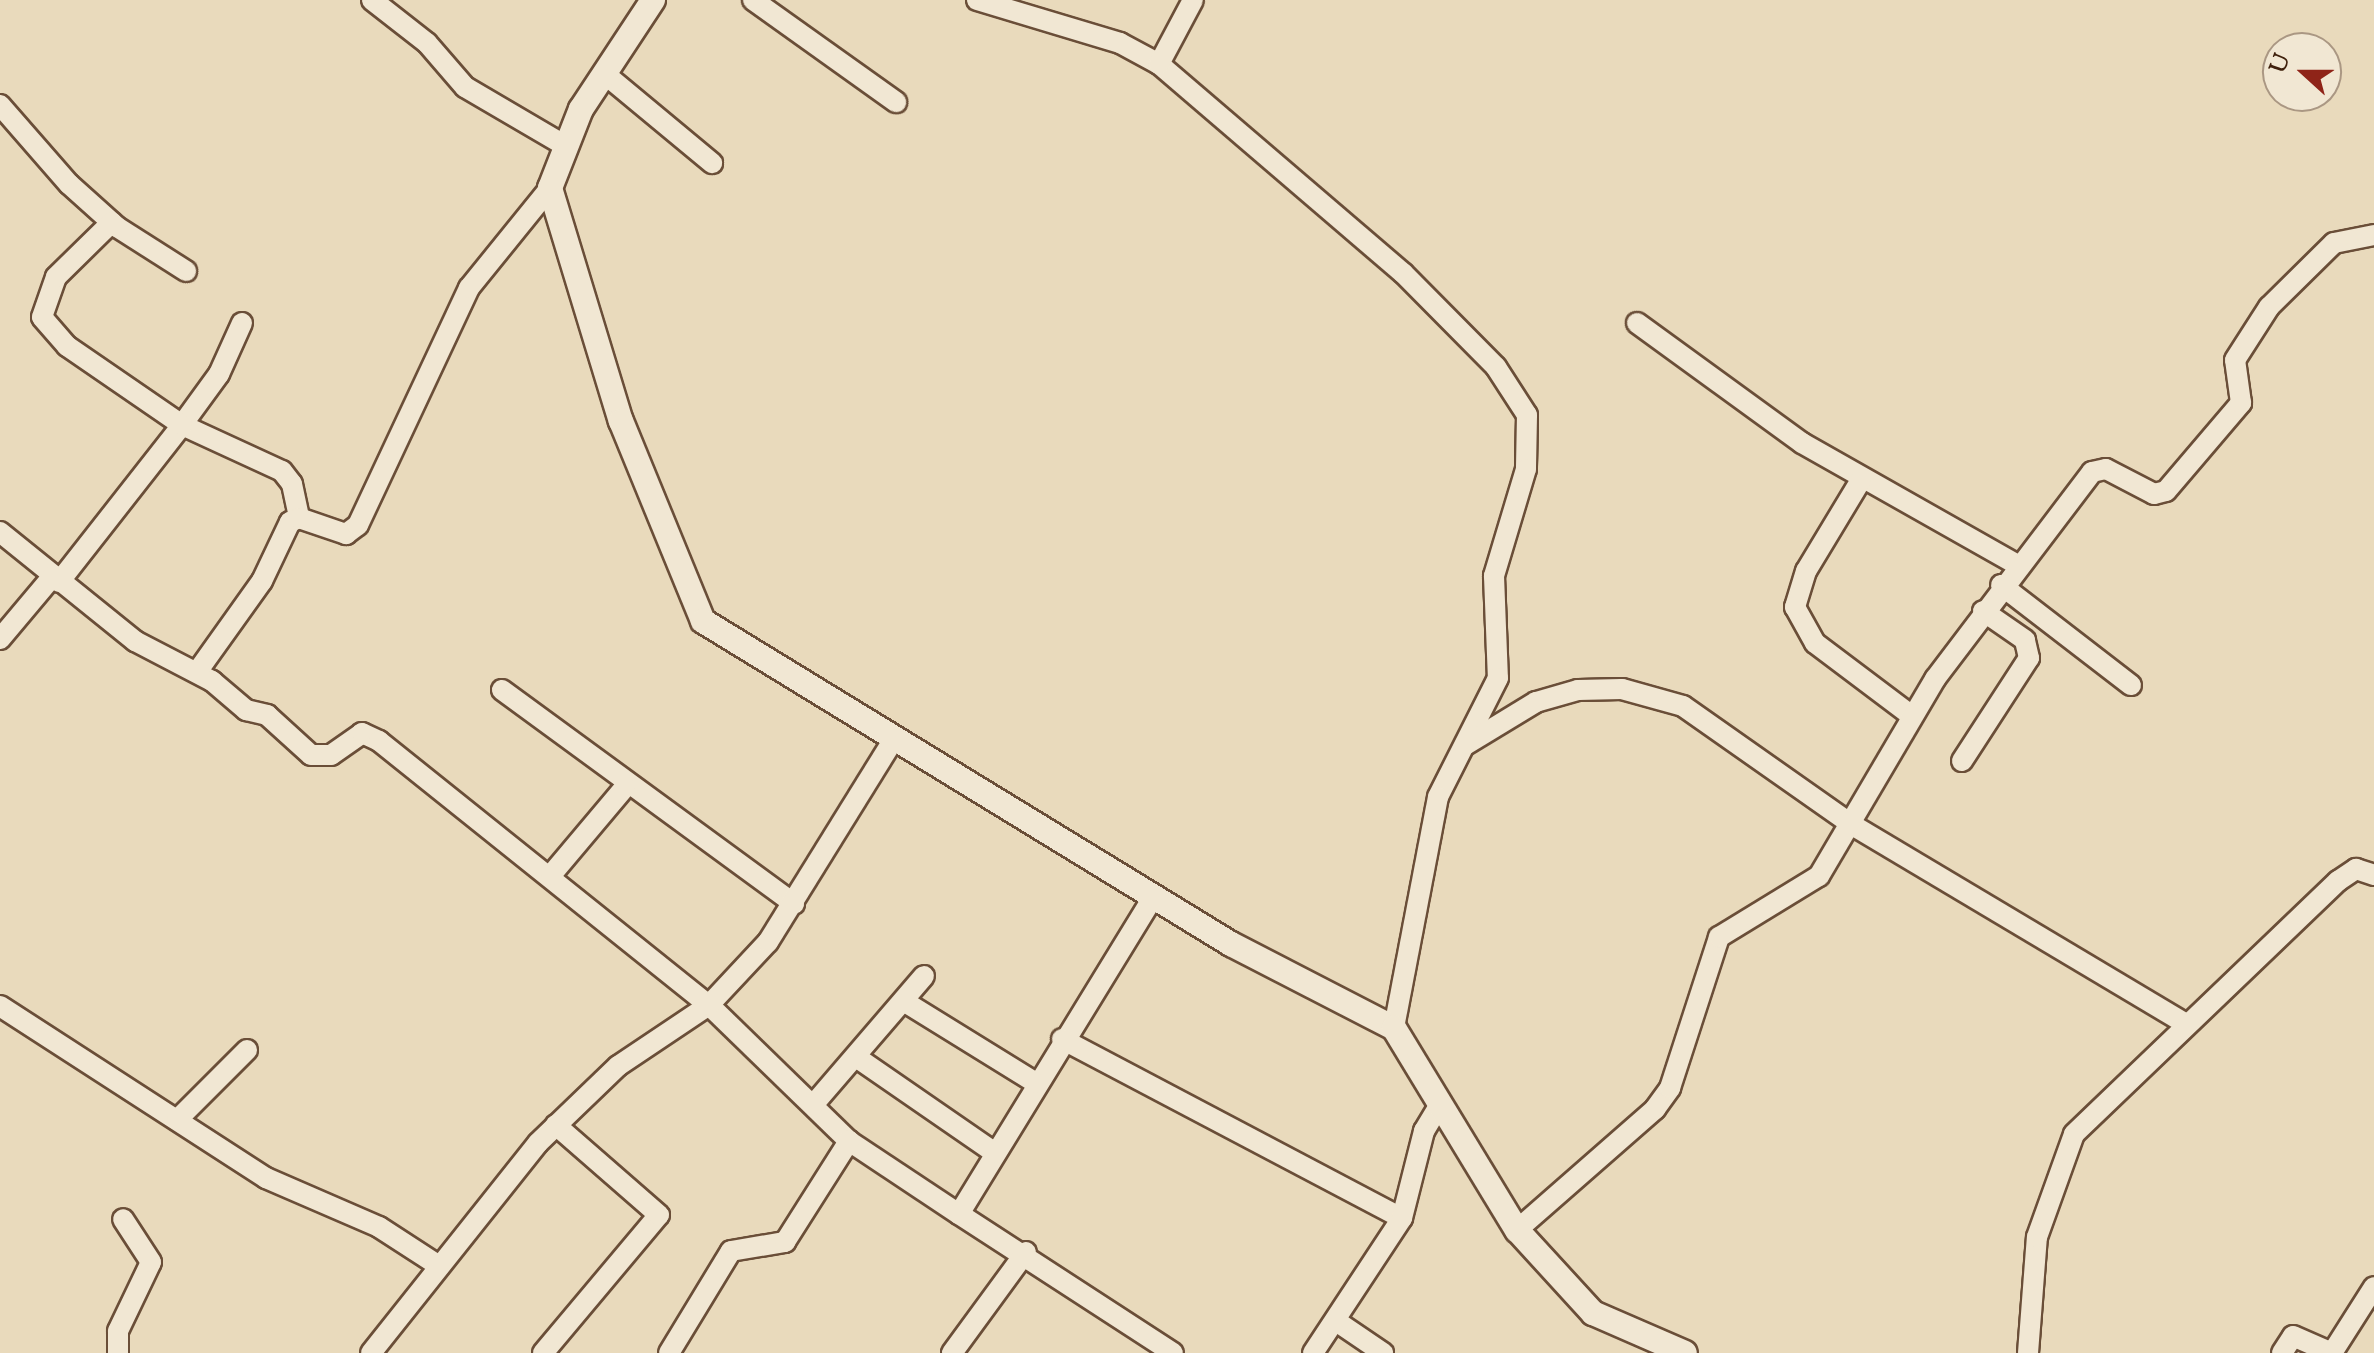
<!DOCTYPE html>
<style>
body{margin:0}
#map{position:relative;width:2374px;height:1353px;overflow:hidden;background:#e9dabc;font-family:"Sorts Mill Goudy",serif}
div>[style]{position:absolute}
.roads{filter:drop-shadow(2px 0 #6a4e38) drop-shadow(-2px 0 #6a4e38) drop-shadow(0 2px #6a4e38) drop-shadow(0 -2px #6a4e38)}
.minor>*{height:20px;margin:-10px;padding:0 10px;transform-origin:10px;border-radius:10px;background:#f1e7d3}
.tertiary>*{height:24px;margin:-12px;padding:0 12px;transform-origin:12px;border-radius:12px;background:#f1e7d3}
span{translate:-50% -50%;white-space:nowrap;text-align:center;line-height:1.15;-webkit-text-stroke:6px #f1e7d3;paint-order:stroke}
.north{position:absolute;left:2262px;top:32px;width:80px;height:80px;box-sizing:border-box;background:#f1e7d3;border:2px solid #aa9783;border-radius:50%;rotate:291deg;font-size:22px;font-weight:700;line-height:32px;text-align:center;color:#3f200c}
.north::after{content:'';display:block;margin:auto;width:28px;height:36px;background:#8f2418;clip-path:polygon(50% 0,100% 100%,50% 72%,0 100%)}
</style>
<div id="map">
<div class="roads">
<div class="minor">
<div style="left:372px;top:0;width:70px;rotate:38deg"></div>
<div style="left:427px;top:43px;width:58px;rotate:49.2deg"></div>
<div style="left:465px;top:87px;width:115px;rotate:30.4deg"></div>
<div style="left:753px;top:0;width:176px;rotate:35.5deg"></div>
<div style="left:977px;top:0;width:149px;rotate:16.7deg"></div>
<div style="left:1120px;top:43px;width:44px;rotate:28.3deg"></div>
<div style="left:1159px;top:64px;width:321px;rotate:40.6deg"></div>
<div style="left:1403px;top:273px;width:132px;rotate:45.3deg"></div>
<div style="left:1496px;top:367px;width:57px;rotate:57.1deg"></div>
<div style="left:1527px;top:415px;width:54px;rotate:91.1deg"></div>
<div style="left:1526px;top:469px;width:112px;rotate:106.7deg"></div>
<div style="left:1494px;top:576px;width:102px;rotate:87.8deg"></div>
<div style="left:1498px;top:678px;width:133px;rotate:116.8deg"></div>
<div style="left:1438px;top:797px;width:235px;rotate:100.8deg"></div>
<div style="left:1159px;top:64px;width:72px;rotate:-62deg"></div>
<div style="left:606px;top:75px;width:138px;rotate:39.7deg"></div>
<div style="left:0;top:105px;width:105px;rotate:48.9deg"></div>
<div style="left:69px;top:184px;width:64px;rotate:41.9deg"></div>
<div style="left:117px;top:227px;width:82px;rotate:32.5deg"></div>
<div style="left:242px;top:323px;width:56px;rotate:114.3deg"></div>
<div style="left:219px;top:374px;width:63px;rotate:126deg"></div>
<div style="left:182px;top:425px;width:110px;rotate:24.7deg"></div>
<div style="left:282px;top:471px;width:16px;rotate:52deg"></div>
<div style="left:292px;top:484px;width:35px;rotate:78deg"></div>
<div style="left:1637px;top:323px;width:204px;rotate:36deg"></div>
<div style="left:1802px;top:443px;width:246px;rotate:29.5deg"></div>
<div style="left:1861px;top:480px;width:106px;rotate:121.1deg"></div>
<div style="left:1806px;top:571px;width:38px;rotate:107deg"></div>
<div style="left:1795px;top:607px;width:41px;rotate:60.9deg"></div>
<div style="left:1815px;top:643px;width:121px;rotate:37deg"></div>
<div style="left:0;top:532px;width:174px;rotate:38.9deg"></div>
<div style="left:135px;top:641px;width:87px;rotate:27.5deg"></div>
<div style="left:212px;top:681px;width:45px;rotate:40.5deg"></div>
<div style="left:246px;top:710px;width:22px;rotate:13deg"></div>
<div style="left:267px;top:715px;width:59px;rotate:42.3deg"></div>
<div style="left:311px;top:755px;width:20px"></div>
<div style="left:331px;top:755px;width:38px;rotate:-35deg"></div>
<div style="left:362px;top:733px;width:19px;rotate:25deg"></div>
<div style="left:379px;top:741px;width:423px;rotate:38.7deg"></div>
<div style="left:709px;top:1005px;width:195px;rotate:44.2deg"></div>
<div style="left:849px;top:1141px;width:132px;rotate:33.6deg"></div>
<div style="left:959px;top:1214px;width:373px;rotate:-58.5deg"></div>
<div style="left:59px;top:582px;width:199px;rotate:-51.9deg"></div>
<div style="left:182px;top:425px;width:140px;rotate:-145.5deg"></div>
<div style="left:67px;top:346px;width:38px;rotate:-131deg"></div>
<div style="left:42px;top:317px;width:42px;rotate:-70.7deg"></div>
<div style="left:56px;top:277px;width:78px;rotate:-44.5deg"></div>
<div style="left:2001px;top:585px;width:164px;rotate:37.6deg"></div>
<div style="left:0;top:639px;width:81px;rotate:-50deg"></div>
<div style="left:197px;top:672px;width:112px;rotate:-54.5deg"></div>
<div style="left:262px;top:581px;width:65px;rotate:-64.6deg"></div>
<div style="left:290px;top:522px;width:10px;rotate:-24deg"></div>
<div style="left:299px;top:518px;width:50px;rotate:18.8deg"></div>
<div style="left:346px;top:534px;width:15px;rotate:-37deg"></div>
<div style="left:358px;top:525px;width:262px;rotate:-64.9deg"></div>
<div style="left:469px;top:288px;width:129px;rotate:-51deg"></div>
<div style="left:502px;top:690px;width:362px;rotate:36.2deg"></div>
<div style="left:1467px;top:744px;width:81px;rotate:-31.3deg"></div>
<div style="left:1536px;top:702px;width:44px;rotate:-15.9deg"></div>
<div style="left:1578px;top:690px;width:44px;rotate:-1.3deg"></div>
<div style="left:1622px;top:689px;width:63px;rotate:15.6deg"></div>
<div style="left:1683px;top:706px;width:209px;rotate:35.1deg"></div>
<div style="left:1854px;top:826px;width:387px;rotate:30.8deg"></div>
<div style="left:1962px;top:761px;width:123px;rotate:-57deg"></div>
<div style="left:2029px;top:658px;width:18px;rotate:-103deg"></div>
<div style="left:2025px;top:640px;width:51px;rotate:-145.4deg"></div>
<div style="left:551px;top:875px;width:115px;rotate:-49.9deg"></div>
<div style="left:905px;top:1002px;width:154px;rotate:31.7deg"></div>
<div style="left:0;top:1006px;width:317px;rotate:32.9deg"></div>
<div style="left:266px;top:1178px;width:123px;rotate:23.4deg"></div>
<div style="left:379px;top:1227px;width:72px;rotate:33deg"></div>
<div style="left:1062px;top:1039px;width:384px;rotate:27.8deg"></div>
<div style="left:856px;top:1057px;width:169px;rotate:34.6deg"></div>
<div style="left:813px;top:1105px;width:170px;rotate:-49.3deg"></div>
<div style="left:177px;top:1120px;width:99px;rotate:-45deg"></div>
<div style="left:959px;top:1214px;width:255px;rotate:33deg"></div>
<div style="left:1517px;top:1230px;width:184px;rotate:-41.2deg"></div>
<div style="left:1655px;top:1109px;width:26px;rotate:-54deg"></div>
<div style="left:1670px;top:1088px;width:159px;rotate:-72deg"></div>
<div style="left:1719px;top:937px;width:117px;rotate:-31.4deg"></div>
<div style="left:1819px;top:876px;width:229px;rotate:-59.5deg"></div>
<div style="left:1935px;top:679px;width:260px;rotate:-52.8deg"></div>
<div style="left:2092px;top:472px;width:14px;rotate:-12deg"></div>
<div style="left:2106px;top:469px;width:54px;rotate:27.5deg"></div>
<div style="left:2154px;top:494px;width:12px;rotate:-14deg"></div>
<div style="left:2166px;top:491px;width:116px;rotate:-49.6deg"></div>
<div style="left:2241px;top:403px;width:43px;rotate:-97.9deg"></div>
<div style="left:2235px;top:360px;width:63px;rotate:-57.3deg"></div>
<div style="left:2269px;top:307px;width:91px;rotate:-44.6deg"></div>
<div style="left:2334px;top:243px;width:41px;rotate:-11.3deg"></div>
<div style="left:1336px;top:1321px;width:57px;rotate:34.2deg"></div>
<div style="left:118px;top:1353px;width:22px;rotate:-90deg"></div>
<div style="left:118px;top:1331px;width:76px;rotate:-64.4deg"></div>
<div style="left:151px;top:1262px;width:51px;rotate:-123.1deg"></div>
<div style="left:371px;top:1353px;width:268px;rotate:-51.5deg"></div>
<div style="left:538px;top:1143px;width:111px;rotate:-43.9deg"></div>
<div style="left:618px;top:1066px;width:110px;rotate:-33.8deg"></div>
<div style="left:709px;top:1005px;width:86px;rotate:-46.9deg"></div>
<div style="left:768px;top:942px;width:241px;rotate:-58.2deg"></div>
<div style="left:543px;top:1353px;width:180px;rotate:-50deg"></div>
<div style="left:659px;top:1215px;width:137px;rotate:-138.9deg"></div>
<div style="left:669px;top:1353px;width:119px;rotate:-58.7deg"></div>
<div style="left:731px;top:1251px;width:55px;rotate:-9.5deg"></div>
<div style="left:785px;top:1242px;width:120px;rotate:-57.6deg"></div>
<div style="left:952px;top:1353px;width:125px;rotate:-53.8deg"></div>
<div style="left:1313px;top:1353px;width:162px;rotate:-56.6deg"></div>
<div style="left:1402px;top:1218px;width:90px;rotate:-75.8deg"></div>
<div style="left:1424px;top:1131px;width:31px;rotate:-59deg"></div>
<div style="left:2028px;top:1353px;width:116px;rotate:-85.6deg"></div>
<div style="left:2037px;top:1237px;width:109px;rotate:-70.2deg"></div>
<div style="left:2074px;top:1134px;width:366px;rotate:-43.8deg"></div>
<div style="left:2338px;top:881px;width:22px;rotate:-34deg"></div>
<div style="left:2356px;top:869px;width:19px;rotate:18deg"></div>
<div style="left:2282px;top:1353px;width:20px;rotate:-57deg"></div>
<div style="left:2293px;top:1336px;width:43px;rotate:23.6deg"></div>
<div style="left:2332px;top:1353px;width:78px;rotate:-57.5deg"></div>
</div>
<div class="tertiary">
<div style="left:653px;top:0;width:131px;rotate:123.4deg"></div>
<div style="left:581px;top:109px;width:85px;rotate:111.4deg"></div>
<div style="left:550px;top:188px;width:244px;rotate:73.1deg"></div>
<div style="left:621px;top:421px;width:216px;rotate:67.7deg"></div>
<div style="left:703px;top:621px;width:619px;rotate:31.46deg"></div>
<div style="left:1231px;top:944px;width:183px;rotate:27.3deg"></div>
<div style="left:1394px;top:1028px;width:237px;rotate:58.7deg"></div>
<div style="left:1517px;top:1230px;width:113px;rotate:47.5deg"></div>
<div style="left:1593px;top:1313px;width:100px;rotate:23.5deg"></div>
</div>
</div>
<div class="north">U</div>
</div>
